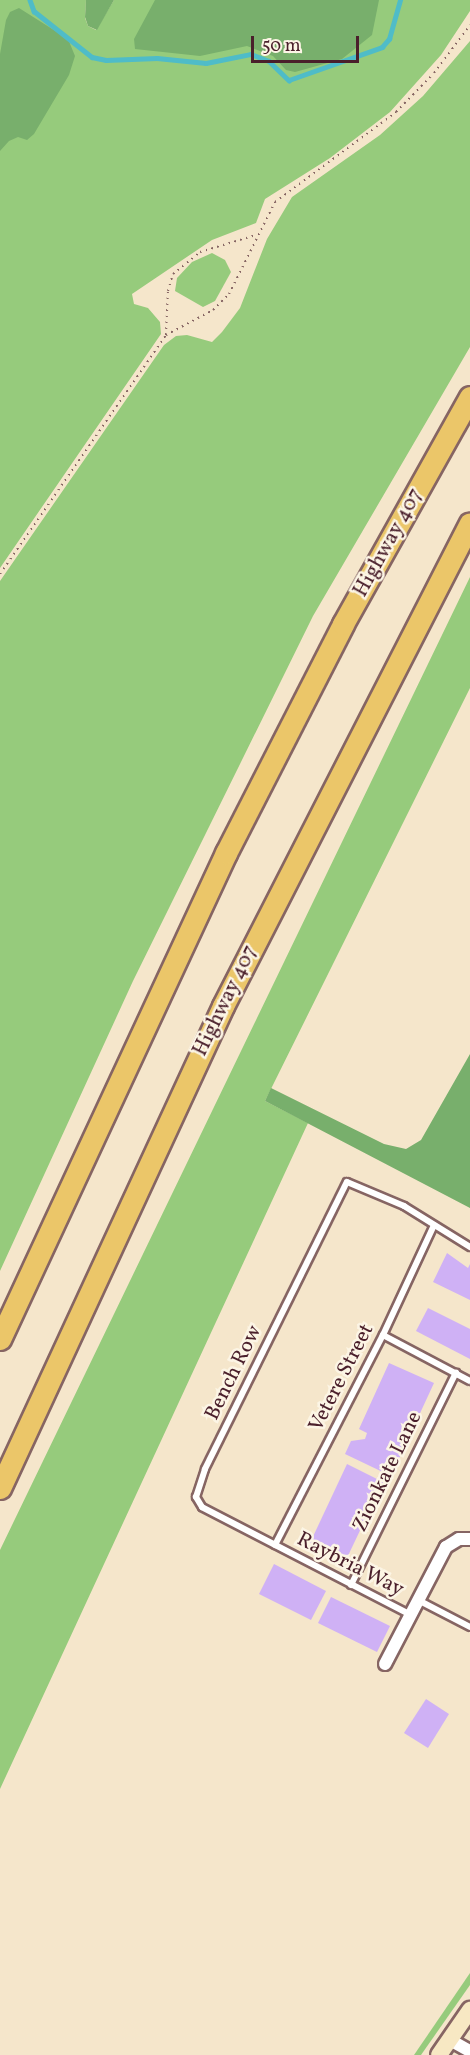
<!DOCTYPE html>
<style>
body{margin:0}
#map{position:relative;width:470px;height:2055px;overflow:hidden;background:#f5e6cb;font-family:Vollkorn,serif}
div>[style]{position:absolute}
.green>*{inset:0;background:#96cb7c}
.forest>*{inset:0;background:#78af6c}
.stream>*{height:4.5px;margin:-2.25px;padding:0 2.25px;transform-origin:2.25px;border-radius:2.25px;background:#4fbcc8}
.building>*{inset:0;background:#cfb1f5}
.path>*{height:2px;margin-top:-1px;transform-origin:0;background:repeating-linear-gradient(90deg,#866563 0 1.5px,transparent 0 6px)}
.roads{filter:drop-shadow(2px 0 #866563) drop-shadow(-2px 0 #866563) drop-shadow(0 2px #866563) drop-shadow(0 -2px #866563)}
.lane>*{height:6px;margin:-3px;padding:0 3px;transform-origin:3px;border-radius:3px;background:#fff}
.street>*{height:12px;margin:-6px;padding:0 6px;transform-origin:6px;border-radius:6px;background:#fff}
.secondary>*{height:16px;margin:-8px;padding:0 8px;transform-origin:8px;border-radius:8px;background:#f7e8c3}
.highway>*{height:21px;margin:-10.5px;padding:0 10.5px;transform-origin:10.5px;border-radius:10.5px;background:#ebc669}
span{translate:-50% -50%;white-space:nowrap;text-align:center;line-height:1.15;-webkit-text-stroke:5px #fcf5e5;paint-order:stroke}
.street-label{font-size:21px;color:#4a1f2b}
.scale{position:absolute;left:251px;top:36px;width:108px;height:27px;box-sizing:border-box;border:3px solid #4a1f2b;border-top:0;padding-left:8px;font-size:18px;line-height:21px;white-space:nowrap;color:#4a1f2b;-webkit-text-stroke:4px #fcf5e5;paint-order:stroke}
</style>
<div id="map">
<div class="green">
<div style="clip-path:polygon(0 0,86px 0,85px 18px,88px 26px,96px 30px,114px 0,470px 0,470px 11px,441px 55px,390px 112px,330px 158px,265px 199px,256px 223px,212px 240px,132px 294px,134px 304px,148px 308px,160px 322px,161px 334px,0 568px)"></div>
<div style="clip-path:polygon(470px 41px,470px 347px,313px 616px,133px 981px,0 1271px,0 581px,164px 345px,176px 336px,187px 335px,212px 342px,222px 332px,240px 308px,267px 239px,292px 197px,380px 135px,423px 96px)"></div>
<div style="clip-path:polygon(212px 253px,225px 260px,231px 272px,215px 301px,203px 307px,175px 291px,177px 278px,192px 262px)"></div>
<div style="clip-path:polygon(470px 577px,470px 688px,265px 1101px,308px 1123px,0 1789px,0 1550px)"></div>
<div style="clip-path:polygon(470px 1973px,470px 1985px,421px 2055px,414px 2055px)"></div>
</div>
<div class="forest">
<div style="clip-path:polygon(86px 0,114px 0,97px 30px,88px 26px,85px 17px)"></div>
<div style="clip-path:polygon(155px 0,379px 0,372px 35px,342px 59px,295px 72px,286px 70px,273px 56px,247px 46px,200px 56px,135px 49px,134px 39px)"></div>
<div style="clip-path:polygon(19px 8px,68px 39px,75px 56px,69px 75px,34px 134px,27px 140px,18px 137px,9px 141px,0 151px,0 54px,6px 20px,10px 12px)"></div>
<div style="clip-path:polygon(470px 1054px,470px 1208px,265px 1101px,271px 1088px,384px 1144px,406px 1149px,421px 1140px)"></div>
</div>
<div class="stream">
<div style="left:30px;top:0;width:12px;rotate:70deg"></div>
<div style="left:34px;top:11px;width:74px;rotate:38.4deg"></div>
<div style="left:92px;top:57px;width:14px;rotate:12deg"></div>
<div style="left:106px;top:60px;width:51px;rotate:-2.2deg"></div>
<div style="left:157px;top:58px;width:49px;rotate:5.8deg"></div>
<div style="left:206px;top:63px;width:46px;rotate:-11.3deg"></div>
<div style="left:251px;top:54px;width:19px;rotate:21deg"></div>
<div style="left:269px;top:61px;width:28px;rotate:44deg"></div>
<div style="left:289px;top:80px;width:99px;rotate:-19.5deg"></div>
<div style="left:382px;top:47px;width:11px;rotate:-49deg"></div>
<div style="left:389px;top:39px;width:41px;rotate:-74.2deg"></div>
</div>
<div class="building">
<div style="clip-path:polygon(447px 1253px,468px 1268px,470px 1264px,470px 1300px,433px 1282px)"></div>
<div style="clip-path:polygon(428px 1308px,470px 1329px,470px 1359px,416px 1331px)"></div>
<div style="clip-path:polygon(389px 1363px,434px 1383px,391px 1476px,345px 1454px,351px 1441px,365px 1439px,367px 1433px,359px 1429px)"></div>
<div style="clip-path:polygon(347px 1464px,383px 1482px,346px 1560px,310px 1543px)"></div>
<div style="clip-path:polygon(274px 1564px,326px 1591px,311px 1620px,259px 1594px)"></div>
<div style="clip-path:polygon(331px 1597px,390px 1626px,377px 1652px,318px 1623px)"></div>
<div style="clip-path:polygon(426px 1699px,449px 1714px,428px 1748px,404px 1733px)"></div>
</div>
<div class="path">
<div style="left:166px;top:335px;width:44px;rotate:-87.4deg"></div>
<div style="left:168px;top:291px;width:18px;rotate:-74deg"></div>
<div style="left:173px;top:274px;width:35px;rotate:-39deg"></div>
<div style="left:200px;top:252px;width:59px;rotate:-16.9deg"></div>
<div style="left:0;top:574px;width:291px;rotate:-55.2deg"></div>
<div style="left:166px;top:335px;width:53px;rotate:-28deg"></div>
<div style="left:213px;top:310px;width:23px;rotate:-45deg"></div>
<div style="left:229px;top:294px;width:103px;rotate:-63.4deg"></div>
<div style="left:275px;top:202px;width:151px;rotate:-36.6deg"></div>
<div style="left:396px;top:112px;width:54px;rotate:-45.7deg"></div>
<div style="left:434px;top:73px;width:60px;rotate:-53.1deg"></div>
</div>
<div class="roads">
<div class="lane">
<div style="left:383px;top:1335px;width:98px;rotate:27.9deg"></div>
<div style="left:275px;top:1545px;width:236px;rotate:-62.8deg"></div>
<div style="left:383px;top:1335px;width:121px;rotate:-65.1deg"></div>
<div style="left:351px;top:1585px;width:237px;rotate:-63.7deg"></div>
<div style="left:418px;top:1600px;width:59px;rotate:27.4deg"></div>
<div style="left:411px;top:1615px;width:235px;rotate:-152.7deg"></div>
<div style="left:202px;top:1507px;width:12px;rotate:-121deg"></div>
<div style="left:196px;top:1497px;width:29px;rotate:-72deg"></div>
<div style="left:205px;top:1469px;width:320px;rotate:-63.7deg"></div>
<div style="left:347px;top:1182px;width:62px;rotate:22.8deg"></div>
<div style="left:404px;top:1206px;width:78px;rotate:31.8deg"></div>
</div>
<div class="street">
<div style="left:385px;top:1664px;width:132px;rotate:-62.5deg"></div>
<div style="left:446px;top:1547px;width:15px;rotate:-32deg"></div>
<div style="left:459px;top:1539px;width:11px"></div>
<div style="left:450px;top:2040px;width:23px;rotate:29deg"></div>
</div>
<div class="secondary">
<div style="left:439px;top:2055px;width:55px;rotate:-55.4deg"></div>
</div>
<div class="highway">
<div style="left:0;top:1339px;width:536px;rotate:-65.06deg"></div>
<div style="left:226px;top:853px;width:257px;rotate:-62.9deg"></div>
<div style="left:343px;top:624px;width:260px;rotate:-60.8deg"></div>
<div style="left:0;top:1488px;width:531px;rotate:-65.17deg"></div>
<div style="left:223px;top:1006px;width:542px;rotate:-62.92deg"></div>
</div>
</div>
<div class="street-label">
<span style="left:389px;top:543px;rotate:-61deg">Highway 407</span>
<span style="left:226px;top:1001px;rotate:-64deg">Highway 407</span>
<span style="left:234px;top:1373px;rotate:-64deg">Bench Row</span>
<span style="left:342px;top:1378px;rotate:-63deg">Vetere Street</span>
<span style="left:388px;top:1472px;rotate:-64deg">Zionkate Lane</span>
<span style="left:350px;top:1565px;rotate:27deg">Raybria Way</span>
</div>
<div class="scale">50 m</div>
</div>
